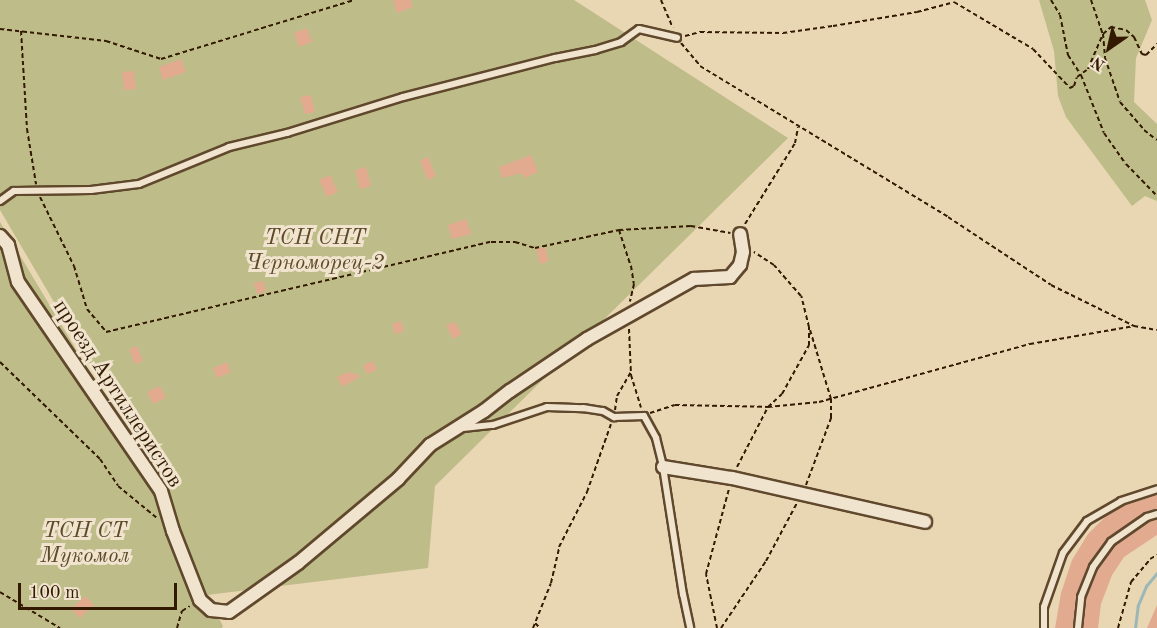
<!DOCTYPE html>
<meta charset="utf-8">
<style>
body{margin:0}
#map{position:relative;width:1157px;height:628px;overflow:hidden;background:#e9d6b3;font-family:"Old Standard TT",serif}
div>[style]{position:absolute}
.green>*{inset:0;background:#bebc88}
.stream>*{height:3px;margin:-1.5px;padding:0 1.5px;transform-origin:1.5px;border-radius:1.5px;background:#9bb7b7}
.building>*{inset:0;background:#e2ab90}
.path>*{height:2px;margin-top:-1px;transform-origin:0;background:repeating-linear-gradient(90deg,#321900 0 4.5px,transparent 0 7.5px)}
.roads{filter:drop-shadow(2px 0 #60482d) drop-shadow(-2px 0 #60482d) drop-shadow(0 2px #60482d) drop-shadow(0 -2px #60482d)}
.service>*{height:6px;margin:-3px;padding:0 3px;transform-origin:3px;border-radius:3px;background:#f1e4ce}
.minor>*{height:12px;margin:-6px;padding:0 6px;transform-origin:6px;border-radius:6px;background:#f1e4ce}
span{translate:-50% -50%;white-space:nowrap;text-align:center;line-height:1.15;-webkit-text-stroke:6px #f1e4ce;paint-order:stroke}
.park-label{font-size:22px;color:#5c4a29;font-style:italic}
.street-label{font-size:22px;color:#321900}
.north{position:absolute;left:1079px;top:18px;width:60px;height:60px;-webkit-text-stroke:4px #f1e4ce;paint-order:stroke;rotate:214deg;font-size:16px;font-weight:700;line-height:24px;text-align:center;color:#321900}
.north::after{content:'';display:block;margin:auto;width:21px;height:27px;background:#321900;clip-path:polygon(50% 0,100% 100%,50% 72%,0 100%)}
.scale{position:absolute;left:18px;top:583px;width:159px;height:27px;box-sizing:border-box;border:3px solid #321900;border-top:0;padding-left:8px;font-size:18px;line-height:21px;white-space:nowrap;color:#321900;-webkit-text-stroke:4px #f1e4ce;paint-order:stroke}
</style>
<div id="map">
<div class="green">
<div style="clip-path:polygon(0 0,574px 0,788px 138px,435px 486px,428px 568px,207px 595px,223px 626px,222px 628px,0 628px,0 222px,74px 346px,201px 582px,122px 418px,0 210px)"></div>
<div style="clip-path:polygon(1039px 0,1145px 0,1152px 20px,1136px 58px,1134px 102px,1157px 124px,1157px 201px,1145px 196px,1132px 206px,1066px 117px,1058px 96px,1054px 51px)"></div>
</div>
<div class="stream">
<div style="left:1135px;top:628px;width:23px;rotate:-83deg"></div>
<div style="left:1138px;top:605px;width:21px;rotate:-67deg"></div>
<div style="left:1146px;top:586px;width:17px;rotate:-50deg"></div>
</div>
<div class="building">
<div style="clip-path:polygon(393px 0,410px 0,413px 7px,397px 13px)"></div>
<div style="clip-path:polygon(307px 28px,312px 42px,299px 47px,294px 33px)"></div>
<div style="clip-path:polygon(181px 59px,186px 72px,163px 80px,159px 67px)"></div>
<div style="clip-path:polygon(134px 71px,136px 89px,124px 90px,122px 72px)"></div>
<div style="clip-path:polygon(311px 95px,315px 112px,305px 114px,300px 97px)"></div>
<div style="clip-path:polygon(531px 155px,538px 172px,524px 178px,522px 173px,502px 178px,499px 167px)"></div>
<div style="clip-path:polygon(428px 157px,436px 176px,428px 180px,420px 161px)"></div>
<div style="clip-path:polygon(366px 167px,371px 186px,360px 189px,355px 170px)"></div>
<div style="clip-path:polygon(330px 175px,338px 192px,327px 197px,319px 180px)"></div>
<div style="clip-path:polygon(466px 219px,471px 234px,452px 239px,448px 225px)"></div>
<div style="clip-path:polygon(545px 247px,549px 261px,540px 264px,536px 249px)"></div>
<div style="clip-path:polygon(263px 281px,266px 291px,257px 294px,254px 283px)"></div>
<div style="clip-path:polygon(401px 321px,404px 331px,395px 334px,392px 324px)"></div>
<div style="clip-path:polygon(455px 322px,462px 334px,453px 339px,446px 325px)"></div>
<div style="clip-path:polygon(137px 346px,143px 361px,135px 364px,129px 349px)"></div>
<div style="clip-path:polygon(373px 361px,377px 370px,367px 374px,363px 365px)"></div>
<div style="clip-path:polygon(227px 362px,231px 372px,217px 378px,213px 368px)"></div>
<div style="clip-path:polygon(348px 372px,361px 376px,342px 387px,337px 377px)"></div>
<div style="clip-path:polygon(160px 386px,166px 398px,153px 404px,147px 392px)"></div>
<div style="clip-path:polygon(1157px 495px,1157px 509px,1144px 513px,1108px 538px,1089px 564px,1076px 595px,1073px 628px,1055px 628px,1061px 593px,1072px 560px,1088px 534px,1108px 514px,1123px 506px)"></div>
<div style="clip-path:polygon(1157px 519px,1157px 535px,1124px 557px,1112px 575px,1101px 604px,1098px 628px,1083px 628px,1086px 598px,1098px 570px,1115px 546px,1149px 522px)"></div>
<div style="clip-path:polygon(85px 596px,94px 605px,80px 618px,71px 609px)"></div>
<div style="clip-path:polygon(1157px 605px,1157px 628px,1147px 628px)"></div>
</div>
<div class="path">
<div style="left:661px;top:0;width:30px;rotate:67deg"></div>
<div style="left:1051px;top:0;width:17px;rotate:59deg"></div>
<div style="left:1060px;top:15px;width:41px;rotate:78.7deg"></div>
<div style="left:1068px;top:55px;width:24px;rotate:57deg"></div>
<div style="left:1081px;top:75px;width:62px;rotate:68.4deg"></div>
<div style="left:1104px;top:133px;width:38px;rotate:55deg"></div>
<div style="left:1126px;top:164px;width:45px;rotate:45.9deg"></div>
<div style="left:1091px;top:0;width:36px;rotate:71deg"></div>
<div style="left:1103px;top:34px;width:24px;rotate:85deg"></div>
<div style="left:1105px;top:58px;width:46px;rotate:71.2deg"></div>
<div style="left:1120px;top:102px;width:37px;rotate:49deg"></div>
<div style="left:1144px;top:130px;width:16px;rotate:38deg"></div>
<div style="left:0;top:29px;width:107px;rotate:6.5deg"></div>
<div style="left:106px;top:41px;width:58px;rotate:18.1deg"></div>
<div style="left:161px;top:59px;width:202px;rotate:-17deg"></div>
<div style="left:21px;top:31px;width:98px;rotate:86.5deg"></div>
<div style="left:27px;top:129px;width:56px;rotate:80.7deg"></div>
<div style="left:685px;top:36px;width:16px;rotate:-15deg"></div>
<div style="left:700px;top:32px;width:83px;rotate:0.7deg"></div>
<div style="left:783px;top:33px;width:50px;rotate:-8deg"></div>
<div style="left:833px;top:26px;width:85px;rotate:-9.5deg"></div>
<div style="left:917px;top:12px;width:38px;rotate:-15deg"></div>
<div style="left:954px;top:2px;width:92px;rotate:30.7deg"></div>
<div style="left:1033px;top:49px;width:54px;rotate:46.5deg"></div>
<div style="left:1070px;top:88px;width:4px;rotate:-27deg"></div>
<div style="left:1074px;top:86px;width:9px;rotate:-72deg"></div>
<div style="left:1077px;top:77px;width:14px;rotate:-36deg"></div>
<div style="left:1088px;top:69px;width:38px;rotate:-67deg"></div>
<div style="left:1103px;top:34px;width:11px;rotate:-41deg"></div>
<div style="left:1111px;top:27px;width:15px;rotate:11deg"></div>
<div style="left:1126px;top:30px;width:11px;rotate:41deg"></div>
<div style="left:1134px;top:37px;width:19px;rotate:65deg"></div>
<div style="left:1142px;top:54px;width:4px;rotate:14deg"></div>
<div style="left:1146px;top:55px;width:16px;rotate:-45deg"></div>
<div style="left:681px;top:43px;width:30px;rotate:50deg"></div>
<div style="left:700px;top:66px;width:290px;rotate:31.3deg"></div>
<div style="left:948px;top:217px;width:123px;rotate:33.4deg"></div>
<div style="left:1051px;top:285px;width:93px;rotate:26.3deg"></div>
<div style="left:1134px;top:326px;width:23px;rotate:10deg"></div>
<div style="left:40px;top:197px;width:77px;rotate:63.8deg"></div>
<div style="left:74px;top:266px;width:45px;rotate:73.2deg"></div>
<div style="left:87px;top:309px;width:30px;rotate:50deg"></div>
<div style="left:106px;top:332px;width:395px;rotate:-13.2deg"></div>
<div style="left:491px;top:242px;width:24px"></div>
<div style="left:515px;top:242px;width:21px;rotate:17deg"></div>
<div style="left:535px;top:248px;width:86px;rotate:-12.1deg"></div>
<div style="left:619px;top:230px;width:72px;rotate:-3.2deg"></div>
<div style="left:691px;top:226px;width:40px;rotate:10deg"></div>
<div style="left:745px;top:224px;width:95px;rotate:-58.3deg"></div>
<div style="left:795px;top:143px;width:16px;rotate:-79deg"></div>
<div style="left:619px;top:230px;width:38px;rotate:72deg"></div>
<div style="left:631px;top:266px;width:18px;rotate:81deg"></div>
<div style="left:634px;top:284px;width:18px;rotate:103deg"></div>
<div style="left:629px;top:329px;width:46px;rotate:87.5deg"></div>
<div style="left:631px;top:375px;width:34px;rotate:73deg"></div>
<div style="left:0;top:362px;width:139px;rotate:44.1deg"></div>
<div style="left:100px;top:459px;width:32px;rotate:56deg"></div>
<div style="left:118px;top:486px;width:50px;rotate:39.4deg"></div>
<div style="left:615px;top:410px;width:14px;rotate:-82deg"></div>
<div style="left:617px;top:396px;width:28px;rotate:-60deg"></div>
<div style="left:650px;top:413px;width:26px;rotate:-18deg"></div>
<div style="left:675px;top:405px;width:93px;rotate:1.2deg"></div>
<div style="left:768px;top:407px;width:51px;rotate:-5.6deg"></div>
<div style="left:819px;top:402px;width:219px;rotate:-15.4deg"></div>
<div style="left:1030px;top:344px;width:106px;rotate:-9.8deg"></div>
<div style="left:737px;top:467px;width:68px;rotate:-62.7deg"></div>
<div style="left:768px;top:407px;width:19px;rotate:-43deg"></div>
<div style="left:782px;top:394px;width:56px;rotate:-61.1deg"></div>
<div style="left:809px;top:345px;width:18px;rotate:-90deg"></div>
<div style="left:809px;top:327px;width:32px;rotate:-104deg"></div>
<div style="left:801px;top:296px;width:41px;rotate:-131.1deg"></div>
<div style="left:774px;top:265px;width:24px;rotate:-147deg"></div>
<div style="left:806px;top:485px;width:72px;rotate:-69.5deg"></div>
<div style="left:831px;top:418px;width:19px;rotate:-90deg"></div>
<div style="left:831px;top:399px;width:72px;rotate:-106.9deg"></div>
<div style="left:0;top:592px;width:70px;rotate:31deg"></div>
<div style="left:535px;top:623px;width:7px;rotate:45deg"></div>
<div style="left:177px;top:628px;width:18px;rotate:-74deg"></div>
<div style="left:182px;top:611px;width:9px;rotate:-32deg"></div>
<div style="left:533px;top:628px;width:48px;rotate:-68.2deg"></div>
<div style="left:551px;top:583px;width:37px;rotate:-77deg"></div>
<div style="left:559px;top:547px;width:62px;rotate:-63deg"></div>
<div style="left:587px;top:492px;width:72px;rotate:-70.6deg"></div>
<div style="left:717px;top:628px;width:55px;rotate:-101.5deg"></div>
<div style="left:706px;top:574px;width:88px;rotate:-74.9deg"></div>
<div style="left:721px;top:628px;width:81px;rotate:-56.1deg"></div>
<div style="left:766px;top:561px;width:66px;rotate:-61.9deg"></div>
<div style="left:1118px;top:628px;width:48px;rotate:-74.2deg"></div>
<div style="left:1131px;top:582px;width:30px;rotate:-50deg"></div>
<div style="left:1150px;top:559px;width:8px;rotate:-30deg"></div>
</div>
<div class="roads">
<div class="service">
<div style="left:0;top:201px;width:17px;rotate:-36deg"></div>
<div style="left:14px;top:191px;width:77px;rotate:-0.7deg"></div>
<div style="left:91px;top:190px;width:48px;rotate:-7.1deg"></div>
<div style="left:139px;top:184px;width:97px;rotate:-22.3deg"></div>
<div style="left:229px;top:147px;width:60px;rotate:-13.6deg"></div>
<div style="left:287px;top:133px;width:121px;rotate:-17.2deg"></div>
<div style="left:403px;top:97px;width:157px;rotate:-14.4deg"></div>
<div style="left:555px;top:58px;width:41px;rotate:-11.3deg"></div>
<div style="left:595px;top:50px;width:27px;rotate:-17deg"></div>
<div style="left:621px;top:42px;width:22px;rotate:-36deg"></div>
<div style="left:639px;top:29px;width:39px;rotate:13deg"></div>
<div style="left:463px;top:428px;width:30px;rotate:-6deg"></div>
<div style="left:493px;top:425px;width:57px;rotate:-18.4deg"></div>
<div style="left:547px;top:407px;width:36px;rotate:2deg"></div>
<div style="left:583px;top:408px;width:20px;rotate:9deg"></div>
<div style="left:603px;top:411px;width:13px;rotate:29deg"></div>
<div style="left:614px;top:417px;width:30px;rotate:-2deg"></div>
<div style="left:644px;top:416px;width:25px;rotate:61deg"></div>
<div style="left:656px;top:438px;width:30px;rotate:76deg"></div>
<div style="left:663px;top:467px;width:129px;rotate:81.1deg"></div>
<div style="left:683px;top:594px;width:35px;rotate:78deg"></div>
<div style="left:1044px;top:628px;width:21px;rotate:-90deg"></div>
<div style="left:1044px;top:607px;width:57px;rotate:-70.6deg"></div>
<div style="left:1063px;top:553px;width:40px;rotate:-53deg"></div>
<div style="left:1087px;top:521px;width:39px;rotate:-30deg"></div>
<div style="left:1121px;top:501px;width:38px;rotate:-18deg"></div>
<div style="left:1078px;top:628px;width:31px;rotate:-84deg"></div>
<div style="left:1081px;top:597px;width:32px;rotate:-68deg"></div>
<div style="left:1093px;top:567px;width:31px;rotate:-54deg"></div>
<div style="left:1111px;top:542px;width:44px;rotate:-34.8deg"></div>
<div style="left:1147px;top:517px;width:10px;rotate:-17deg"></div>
</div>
<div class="minor">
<div style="left:0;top:236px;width:12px;rotate:48deg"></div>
<div style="left:8px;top:245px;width:38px;rotate:75deg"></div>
<div style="left:18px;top:282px;width:253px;rotate:55.6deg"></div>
<div style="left:161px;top:491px;width:42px;rotate:73.3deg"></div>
<div style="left:173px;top:531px;width:74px;rotate:68.6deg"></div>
<div style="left:200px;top:600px;width:15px;rotate:42deg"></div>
<div style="left:211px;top:610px;width:18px;rotate:6deg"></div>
<div style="left:229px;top:612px;width:85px;rotate:-35.4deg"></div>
<div style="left:298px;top:563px;width:131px;rotate:-40deg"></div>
<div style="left:398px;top:479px;width:47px;rotate:-46.7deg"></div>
<div style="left:430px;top:445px;width:64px;rotate:-32.2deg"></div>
<div style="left:484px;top:411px;width:33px;rotate:-38deg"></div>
<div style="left:510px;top:391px;width:93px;rotate:-34deg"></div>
<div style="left:587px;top:339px;width:123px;rotate:-29.3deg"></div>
<div style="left:694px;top:279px;width:36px;rotate:-3deg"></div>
<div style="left:730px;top:277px;width:16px;rotate:-50deg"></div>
<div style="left:740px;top:265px;width:13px;rotate:-77deg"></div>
<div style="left:743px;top:252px;width:18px;rotate:-99deg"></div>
<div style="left:663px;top:467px;width:70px;rotate:9.1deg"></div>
<div style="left:732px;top:478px;width:198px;rotate:12.8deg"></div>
</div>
</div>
<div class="park-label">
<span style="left:315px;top:251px">ТСН СНТ<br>Черноморец-2</span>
<span style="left:85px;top:544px">ТСН СТ<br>Мукомол</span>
</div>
<div class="street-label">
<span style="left:117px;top:394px;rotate:57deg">проезд Артиллеристов</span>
</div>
<div class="north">N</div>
<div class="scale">100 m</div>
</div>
